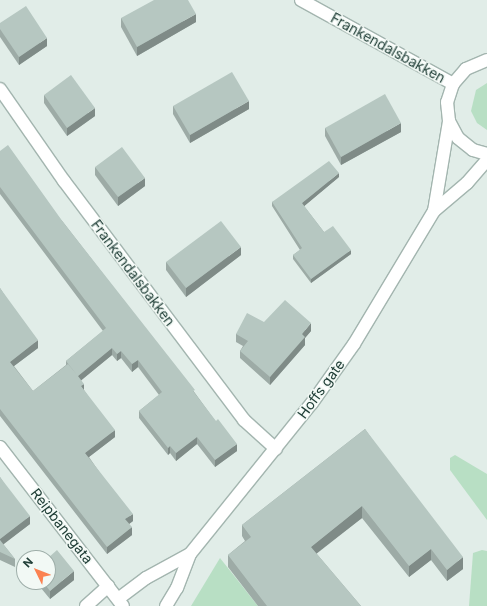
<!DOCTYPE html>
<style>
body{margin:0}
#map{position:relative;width:487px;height:606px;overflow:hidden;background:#e1ede8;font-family:Inter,sans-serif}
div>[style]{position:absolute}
.green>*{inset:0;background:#b8dfc4}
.roads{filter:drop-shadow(1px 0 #a3b5af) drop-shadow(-1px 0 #a3b5af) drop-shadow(0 1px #a3b5af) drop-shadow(0 -1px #a3b5af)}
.minor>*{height:12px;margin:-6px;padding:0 6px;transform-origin:6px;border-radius:6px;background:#fff}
.secondary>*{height:12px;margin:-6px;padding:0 6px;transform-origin:6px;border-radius:6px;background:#fff}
.wall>*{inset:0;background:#9daba6}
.shaded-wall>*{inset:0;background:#7f8b87}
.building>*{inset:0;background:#b6c7c1}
span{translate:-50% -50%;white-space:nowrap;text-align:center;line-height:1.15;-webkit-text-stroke:3px #f2f9f5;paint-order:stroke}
.street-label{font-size:14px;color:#203e37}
.north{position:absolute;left:16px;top:550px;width:40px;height:40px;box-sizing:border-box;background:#f2f9f5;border:1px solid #9eaea9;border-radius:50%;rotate:313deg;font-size:11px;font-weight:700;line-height:16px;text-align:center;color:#203e37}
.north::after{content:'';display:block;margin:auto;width:14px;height:18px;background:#fb8251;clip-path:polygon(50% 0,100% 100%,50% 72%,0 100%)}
</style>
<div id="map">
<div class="green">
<div style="clip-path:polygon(487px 83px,487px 130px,477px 123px,471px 111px,476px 90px)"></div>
<div style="clip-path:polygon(455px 455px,487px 474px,487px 520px,450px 470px,450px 458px)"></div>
<div style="clip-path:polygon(482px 550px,487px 551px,487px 606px,469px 606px,473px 553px)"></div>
<div style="clip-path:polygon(220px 558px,258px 606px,191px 606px)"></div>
</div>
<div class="roads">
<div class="minor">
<div style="left:301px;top:0;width:174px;rotate:28.9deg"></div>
<div style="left:0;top:89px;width:112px;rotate:55.2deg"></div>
<div style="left:64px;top:181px;width:299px;rotate:53deg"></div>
<div style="left:244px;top:420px;width:43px;rotate:42.2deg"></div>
<div style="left:86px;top:606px;width:30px;rotate:-42deg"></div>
</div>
<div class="secondary">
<div style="left:487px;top:60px;width:23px;rotate:157deg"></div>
<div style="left:466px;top:69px;width:20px;rotate:131deg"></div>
<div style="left:453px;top:84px;width:19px;rotate:108deg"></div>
<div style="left:447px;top:102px;width:19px;rotate:84deg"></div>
<div style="left:449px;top:121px;width:19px;rotate:62deg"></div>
<div style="left:458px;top:138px;width:19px;rotate:39deg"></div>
<div style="left:473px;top:150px;width:15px;rotate:16deg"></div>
<div style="left:434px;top:211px;width:91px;rotate:-80.5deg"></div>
<div style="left:0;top:447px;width:201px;rotate:52.3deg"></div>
<div style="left:118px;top:599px;width:35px;rotate:-37deg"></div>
<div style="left:146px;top:578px;width:50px;rotate:-28.6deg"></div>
<div style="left:166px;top:606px;width:21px;rotate:-59deg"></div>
<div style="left:177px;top:588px;width:36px;rotate:-69deg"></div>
<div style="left:190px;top:554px;width:194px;rotate:-51.1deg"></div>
<div style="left:312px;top:403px;width:72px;rotate:-54.6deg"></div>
<div style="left:354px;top:344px;width:155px;rotate:-59deg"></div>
<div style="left:434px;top:211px;width:43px;rotate:-40.3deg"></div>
<div style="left:467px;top:183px;width:30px;rotate:-49deg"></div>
</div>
</div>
<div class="wall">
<div style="clip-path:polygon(121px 18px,196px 22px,137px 56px,121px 27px)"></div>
<div style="clip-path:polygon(0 23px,47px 46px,19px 65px,0 37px)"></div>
<div style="clip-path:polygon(44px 95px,95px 116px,67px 136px,44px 103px)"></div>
<div style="clip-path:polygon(173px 106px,249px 109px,190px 143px,173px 114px)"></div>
<div style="clip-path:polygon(325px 128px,401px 132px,341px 165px,325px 136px)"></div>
<div style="clip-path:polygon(0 151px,63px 222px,195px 393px,237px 451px,215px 467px,197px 444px,176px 461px,170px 453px,168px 455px,139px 418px,139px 411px,159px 395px,138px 367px,132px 372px,121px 358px,117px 361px,112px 355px,81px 380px,84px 390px,115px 437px,89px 457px,133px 521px,129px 524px,132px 535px,107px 554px,0 416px,0 288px,38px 348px,14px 366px,33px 391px,66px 365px,66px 361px,103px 331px,0 194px)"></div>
<div style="clip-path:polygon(95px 167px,145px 186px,118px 206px,95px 175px)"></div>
<div style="clip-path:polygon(339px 177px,304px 206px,324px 232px,351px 254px,311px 283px,293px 259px,293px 255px,300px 250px,272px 206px,272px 202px)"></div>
<div style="clip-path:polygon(241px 255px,186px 297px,166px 270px,166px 262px)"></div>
<div style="clip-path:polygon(264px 322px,311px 331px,305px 338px,305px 345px,270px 385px,240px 358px,240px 351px,243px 346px,236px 342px,236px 334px)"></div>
<div style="clip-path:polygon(365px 429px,463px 569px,447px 581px,431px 560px,409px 577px,362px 518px,316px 553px,361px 606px,258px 606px,228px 567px,228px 555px,245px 541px,242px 536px,242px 525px)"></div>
<div style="clip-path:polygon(0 477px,30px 524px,3px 544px,15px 559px,15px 567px,0 560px)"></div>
<div style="clip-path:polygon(74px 580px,50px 599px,36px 582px,48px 582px)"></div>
</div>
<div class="shaded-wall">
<div style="clip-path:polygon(196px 14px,196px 22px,137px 56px,137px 47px)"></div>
<div style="clip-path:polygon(47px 38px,47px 46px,19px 65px,19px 57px)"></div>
<div style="clip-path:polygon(249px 101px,249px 109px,190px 143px,190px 135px)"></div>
<div style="clip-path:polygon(95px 108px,95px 116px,67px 136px,67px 128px)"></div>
<div style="clip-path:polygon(401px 123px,401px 132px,341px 165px,341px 157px)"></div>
<div style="clip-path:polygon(339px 173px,339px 177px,302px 208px,302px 203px)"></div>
<div style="clip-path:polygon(145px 178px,145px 186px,118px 206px,118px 197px)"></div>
<div style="clip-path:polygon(241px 247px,241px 255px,186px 297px,186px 288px)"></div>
<div style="clip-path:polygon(351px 250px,351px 254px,311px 283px,311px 279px)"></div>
<div style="clip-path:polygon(311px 323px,311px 331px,305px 338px,305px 345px,270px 385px,270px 377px,302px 334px)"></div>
<div style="clip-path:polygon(38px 340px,38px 348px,10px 369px,10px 362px)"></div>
<div style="clip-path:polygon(112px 348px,112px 355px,78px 383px,78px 376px)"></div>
<div style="clip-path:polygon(121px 351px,121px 358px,117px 361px,117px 354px)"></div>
<div style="clip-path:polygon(138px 360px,138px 367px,132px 372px,132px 364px)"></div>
<div style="clip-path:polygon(84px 384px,84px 391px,81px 386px)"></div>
<div style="clip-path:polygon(115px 430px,115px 437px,85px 460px,85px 453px)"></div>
<div style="clip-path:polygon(197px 437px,197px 444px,176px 461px,176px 453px)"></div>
<div style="clip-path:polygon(237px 444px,237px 451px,215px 467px,215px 460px)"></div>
<div style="clip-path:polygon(170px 446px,170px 453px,168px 455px,168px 448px)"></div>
<div style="clip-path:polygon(362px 506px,362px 518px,311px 558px,311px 547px)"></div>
<div style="clip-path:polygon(133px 514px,133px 521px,125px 527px,125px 519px)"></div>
<div style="clip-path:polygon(30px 516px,30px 524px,0 547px,0 539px)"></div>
<div style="clip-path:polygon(132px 527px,132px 535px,107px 554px,107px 547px)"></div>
<div style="clip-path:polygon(431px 549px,431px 560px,409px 577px,409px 566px)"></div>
<div style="clip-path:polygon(463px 557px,463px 569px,447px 581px,447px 570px)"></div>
<div style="clip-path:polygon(74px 571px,74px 580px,50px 599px,50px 591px)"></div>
</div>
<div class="building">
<div style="clip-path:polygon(154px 0,188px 0,196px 14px,137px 47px,121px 18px)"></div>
<div style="clip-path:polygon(26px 6px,47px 38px,19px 57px,0 29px,0 23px)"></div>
<div style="clip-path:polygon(232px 72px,249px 101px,190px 135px,173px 106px)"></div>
<div style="clip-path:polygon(71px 75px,95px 108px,67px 128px,44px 95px)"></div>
<div style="clip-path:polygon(385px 94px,401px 123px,341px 157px,325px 128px)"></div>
<div style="clip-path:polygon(8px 145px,63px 222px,195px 390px,193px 391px,216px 421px,218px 419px,237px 444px,215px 460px,197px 437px,176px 453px,170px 446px,168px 448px,139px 411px,162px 392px,138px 360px,132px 364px,121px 351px,117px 354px,112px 348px,78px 376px,84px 384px,81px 386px,115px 430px,85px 453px,133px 514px,125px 519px,132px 527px,107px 547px,0 409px,0 288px,38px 340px,10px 362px,33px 391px,68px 364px,77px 375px,66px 361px,106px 328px,0 187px,0 151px)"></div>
<div style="clip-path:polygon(122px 147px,145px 178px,118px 197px,95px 167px)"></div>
<div style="clip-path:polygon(329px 161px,339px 173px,302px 203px,324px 232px,333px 226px,351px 250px,311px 279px,293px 255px,302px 248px,272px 202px)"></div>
<div style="clip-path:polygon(221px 221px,241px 247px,186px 288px,166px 262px)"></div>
<div style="clip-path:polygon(285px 300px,311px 323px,302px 334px,305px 337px,270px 377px,240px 351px,248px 341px,236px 334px,247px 313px,264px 322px)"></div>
<div style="clip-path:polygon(365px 429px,463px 557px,447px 570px,431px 549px,409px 566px,362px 506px,311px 547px,361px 606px,267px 606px,228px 555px,251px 537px,242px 525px)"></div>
<div style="clip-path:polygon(0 477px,30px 516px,0 539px)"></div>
<div style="clip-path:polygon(0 540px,15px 559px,0 552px)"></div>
<div style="clip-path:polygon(57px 550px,74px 571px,50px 591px,43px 582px,48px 582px,48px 558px)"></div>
<div style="clip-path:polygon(44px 553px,47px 558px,37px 558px)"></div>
</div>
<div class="street-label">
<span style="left:388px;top:48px;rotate:29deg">Frankendalsbakken</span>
<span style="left:133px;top:273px;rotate:53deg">Frankendalsbakken</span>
<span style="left:321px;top:389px;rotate:-54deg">Hoffs gate</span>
<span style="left:62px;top:526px;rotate:52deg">Reipbanegata</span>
</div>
<div class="north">N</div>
</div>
